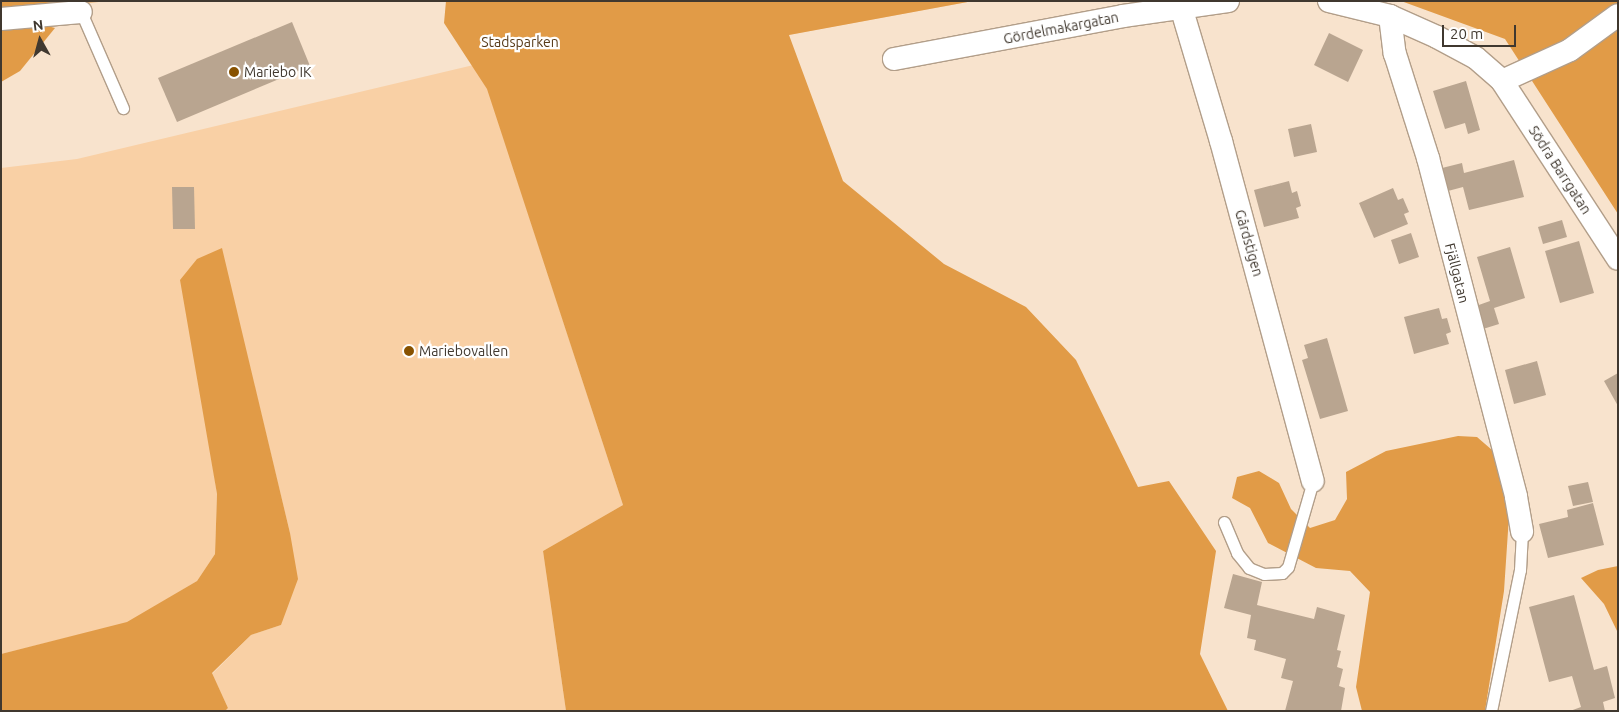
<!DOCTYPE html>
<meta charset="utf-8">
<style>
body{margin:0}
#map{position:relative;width:1619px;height:712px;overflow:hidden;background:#f8e3cd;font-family:Ubuntu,sans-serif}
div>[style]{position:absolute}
.green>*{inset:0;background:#f9d0a5}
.forest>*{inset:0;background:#e19b47}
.building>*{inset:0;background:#b9a590}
.roads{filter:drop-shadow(1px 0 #b29e89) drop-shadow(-1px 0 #b29e89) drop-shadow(0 1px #b29e89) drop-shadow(0 -1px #b29e89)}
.service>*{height:11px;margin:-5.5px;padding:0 5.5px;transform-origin:5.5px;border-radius:5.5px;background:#fff}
.minor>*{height:22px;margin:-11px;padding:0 11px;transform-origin:11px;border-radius:11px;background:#fff}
.dots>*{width:14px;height:14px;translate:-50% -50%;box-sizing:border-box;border:2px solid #fff;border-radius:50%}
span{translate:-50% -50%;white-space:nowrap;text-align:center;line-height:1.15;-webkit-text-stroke:4.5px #fff;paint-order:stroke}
.street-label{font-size:14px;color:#40382f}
.park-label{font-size:14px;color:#573a18}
.poi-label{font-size:14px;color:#40382f}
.left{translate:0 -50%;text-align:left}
.frame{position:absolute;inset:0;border:2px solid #40382f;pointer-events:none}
.north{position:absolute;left:15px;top:15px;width:50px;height:50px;-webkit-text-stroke:4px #fff;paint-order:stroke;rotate:353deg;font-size:14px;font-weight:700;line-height:20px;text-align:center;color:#40382f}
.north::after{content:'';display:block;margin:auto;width:18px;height:22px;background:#40382f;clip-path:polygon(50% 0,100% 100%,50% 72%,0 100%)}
.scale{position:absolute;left:1442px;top:25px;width:74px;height:22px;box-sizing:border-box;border:2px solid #40382f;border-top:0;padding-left:6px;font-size:15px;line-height:18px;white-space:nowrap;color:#40382f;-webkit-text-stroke:4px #fff;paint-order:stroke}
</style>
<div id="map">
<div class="green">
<div style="clip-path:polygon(973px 1px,488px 90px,623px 505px,543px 551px,566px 711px,225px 711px,228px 708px,212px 674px,251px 635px,281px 625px,290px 533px,221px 248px,206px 422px,217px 494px,215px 554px,197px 581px,127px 623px,1px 654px,1px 168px,77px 159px,482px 63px)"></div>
</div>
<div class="forest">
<div style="clip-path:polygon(1px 1px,115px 1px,1px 8px)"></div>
<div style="clip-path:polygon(446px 1px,973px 1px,789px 35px,843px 181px,944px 264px,1026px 307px,1076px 360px,1138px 487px,1169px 481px,1216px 551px,1200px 654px,1228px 711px,566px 711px,543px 551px,623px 505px,487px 89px,444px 23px)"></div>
<div style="clip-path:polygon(1401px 1px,1618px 1px,1618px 214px,1505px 39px)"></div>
<div style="clip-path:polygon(44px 25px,55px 28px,20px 71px,1px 82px,1px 28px)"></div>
<div style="clip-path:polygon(222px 248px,290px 533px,298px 579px,281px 625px,251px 635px,212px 673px,228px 708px,225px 711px,1px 711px,1px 654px,127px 622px,197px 581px,215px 554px,217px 494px,180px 280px,197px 259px)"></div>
<div style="clip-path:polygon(1458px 436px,1477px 437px,1492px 450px,1510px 501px,1504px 591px,1485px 711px,1362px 711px,1356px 687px,1370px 592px,1350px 571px,1316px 568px,1268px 543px,1250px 508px,1232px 498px,1237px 477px,1259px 471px,1279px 483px,1291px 509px,1310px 528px,1335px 520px,1347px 499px,1346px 472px,1386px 451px)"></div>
<div style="clip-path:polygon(1618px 566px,1618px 633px,1604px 604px,1581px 578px,1598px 570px)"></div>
</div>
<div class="building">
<div style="clip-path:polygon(292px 22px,310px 66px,177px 122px,158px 78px)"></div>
<div style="clip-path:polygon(1329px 33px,1363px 50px,1348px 82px,1314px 65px)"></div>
<div style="clip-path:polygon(1466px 81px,1480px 130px,1468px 134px,1465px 123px,1445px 129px,1433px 91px)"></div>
<div style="clip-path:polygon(1311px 124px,1317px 152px,1294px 157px,1288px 129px)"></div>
<div style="clip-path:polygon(1514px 160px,1524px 197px,1469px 210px,1463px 187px,1448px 191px,1442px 168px,1462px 163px,1464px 173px)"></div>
<div style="clip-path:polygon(1289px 181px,1292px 193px,1297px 191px,1301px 206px,1296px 208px,1299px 218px,1264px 227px,1254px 190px)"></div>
<div style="clip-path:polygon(172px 187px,194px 187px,195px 229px,173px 229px)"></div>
<div style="clip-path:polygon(1393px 188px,1398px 200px,1403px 198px,1409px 212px,1404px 214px,1408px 224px,1374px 238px,1359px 203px)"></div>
<div style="clip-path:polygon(1562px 220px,1567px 237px,1543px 244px,1538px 227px)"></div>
<div style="clip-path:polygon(1411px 233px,1419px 257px,1399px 264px,1391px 240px)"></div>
<div style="clip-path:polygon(1579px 241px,1594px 293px,1560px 303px,1545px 251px)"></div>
<div style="clip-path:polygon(1510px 247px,1525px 298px,1494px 308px,1499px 324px,1483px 329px,1476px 306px,1490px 301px,1477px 257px)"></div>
<div style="clip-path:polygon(1439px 308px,1442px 319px,1447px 318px,1451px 332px,1446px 334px,1449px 344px,1414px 354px,1404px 317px)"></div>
<div style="clip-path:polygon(1327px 338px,1348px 411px,1320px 419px,1302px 360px,1308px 358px,1304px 345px)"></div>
<div style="clip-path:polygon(1537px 361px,1546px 395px,1514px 404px,1505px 370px)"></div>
<div style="clip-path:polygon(1618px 373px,1618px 406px,1604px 381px)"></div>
<div style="clip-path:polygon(1588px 482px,1593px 502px,1573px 506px,1568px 486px)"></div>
<div style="clip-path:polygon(1593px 503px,1604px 545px,1548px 558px,1539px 524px,1568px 517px,1567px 510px)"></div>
<div style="clip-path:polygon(1233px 574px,1262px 582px,1257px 605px,1314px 619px,1317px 607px,1345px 615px,1337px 650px,1341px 651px,1337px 667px,1343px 669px,1339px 686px,1345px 688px,1341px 711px,1285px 711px,1293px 681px,1281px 678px,1286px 659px,1254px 650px,1256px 640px,1247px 638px,1251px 615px,1224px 608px)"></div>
<div style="clip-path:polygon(1574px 595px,1594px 670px,1607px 666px,1615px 698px,1603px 702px,1605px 711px,1570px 711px,1581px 707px,1572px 676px,1549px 682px,1529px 607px)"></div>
</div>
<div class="roads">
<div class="service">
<div style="left:81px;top:12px;width:105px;rotate:66.4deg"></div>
<div style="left:1224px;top:522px;width:34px;rotate:67deg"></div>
<div style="left:1237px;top:553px;width:19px;rotate:51deg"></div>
<div style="left:1249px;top:568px;width:16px;rotate:22deg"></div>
<div style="left:1264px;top:574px;width:18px;rotate:-3deg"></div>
<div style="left:1282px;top:573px;width:8px;rotate:-45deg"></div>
<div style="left:1288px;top:567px;width:90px;rotate:-73.8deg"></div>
<div style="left:1491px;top:711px;width:144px;rotate:-78.4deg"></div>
<div style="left:1520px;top:570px;width:39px;rotate:-87deg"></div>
</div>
<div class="minor">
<div style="left:1329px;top:1px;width:63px;rotate:13.8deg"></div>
<div style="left:1390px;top:16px;width:51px;rotate:24.1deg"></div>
<div style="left:1437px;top:37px;width:44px;rotate:28.3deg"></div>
<div style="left:1476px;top:58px;width:35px;rotate:41deg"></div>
<div style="left:1502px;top:81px;width:75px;rotate:-24.5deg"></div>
<div style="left:1570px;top:50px;width:59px;rotate:-36.1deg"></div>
<div style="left:1181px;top:7px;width:140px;rotate:73.4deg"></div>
<div style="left:1221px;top:141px;width:352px;rotate:74.9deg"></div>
<div style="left:1390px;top:16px;width:38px;rotate:83deg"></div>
<div style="left:1395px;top:54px;width:109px;rotate:72.4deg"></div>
<div style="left:1428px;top:158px;width:350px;rotate:75.4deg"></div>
<div style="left:1516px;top:497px;width:35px;rotate:80deg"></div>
<div style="left:1px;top:19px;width:80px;rotate:-5deg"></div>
<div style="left:894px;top:59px;width:233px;rotate:-10.6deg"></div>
<div style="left:1123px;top:16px;width:106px;rotate:-8.1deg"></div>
<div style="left:1502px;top:81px;width:212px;rotate:56.9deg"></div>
</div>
</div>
<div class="dots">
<div style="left:234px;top:72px;background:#885200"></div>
<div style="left:409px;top:351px;background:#885200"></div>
</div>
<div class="street-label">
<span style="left:1061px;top:28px;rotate:-11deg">Gördelmakargatan</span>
<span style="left:1560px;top:170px;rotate:57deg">Södra Barrgatan</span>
<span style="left:1249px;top:243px;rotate:74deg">Gårdstigen</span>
<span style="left:1457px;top:273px;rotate:76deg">Fjällgatan</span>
</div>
<div class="park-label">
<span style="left:520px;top:42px">Stadsparken</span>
</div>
<div class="poi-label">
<span class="left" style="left:244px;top:72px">Mariebo IK</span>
<span class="left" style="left:419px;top:351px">Mariebovallen</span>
</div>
<div class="frame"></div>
<div class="north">N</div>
<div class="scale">20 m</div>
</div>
